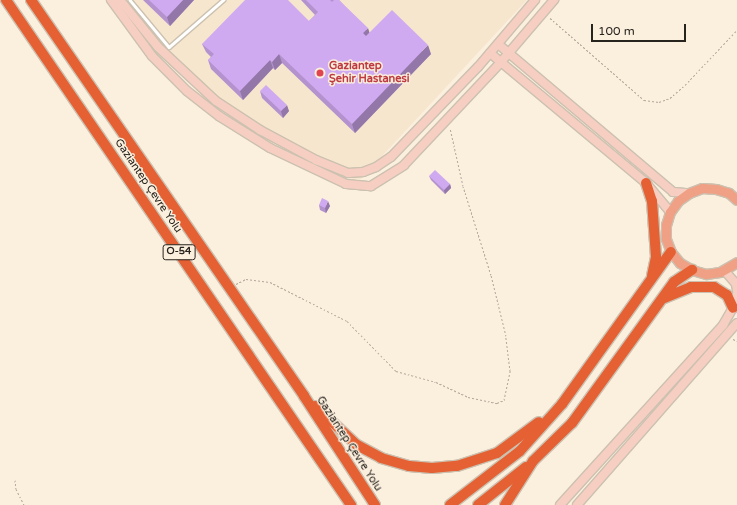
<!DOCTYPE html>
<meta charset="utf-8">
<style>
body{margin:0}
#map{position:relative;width:737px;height:505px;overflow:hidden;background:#fbefde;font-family:"Varela Round",sans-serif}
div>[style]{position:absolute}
.built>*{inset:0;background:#f7e6ce}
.path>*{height:1px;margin-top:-0.5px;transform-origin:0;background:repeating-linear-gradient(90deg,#b1a89b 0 2px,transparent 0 4px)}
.roads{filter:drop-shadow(1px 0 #ccc1b0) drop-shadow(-1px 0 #ccc1b0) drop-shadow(0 1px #ccc1b0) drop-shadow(0 -1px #ccc1b0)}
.lane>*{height:2.5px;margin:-1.25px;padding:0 1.25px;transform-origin:1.25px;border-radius:1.25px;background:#fff}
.secondary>*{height:8px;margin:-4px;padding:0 4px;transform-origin:4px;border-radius:4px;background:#f7cfc2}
.primary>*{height:9px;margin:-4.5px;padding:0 4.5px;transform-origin:4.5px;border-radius:4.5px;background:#efa085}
.highway>*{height:10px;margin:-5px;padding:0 5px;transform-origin:5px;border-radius:5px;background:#e56033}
.wall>*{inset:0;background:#b392ce}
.shaded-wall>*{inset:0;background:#9277a8}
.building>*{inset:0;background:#d0aaf0}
.dots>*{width:11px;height:11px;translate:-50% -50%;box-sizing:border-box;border:2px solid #fbefde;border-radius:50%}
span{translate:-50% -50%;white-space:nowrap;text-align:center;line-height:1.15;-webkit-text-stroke:3px #fbefde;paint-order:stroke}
.shield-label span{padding:1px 3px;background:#fbefde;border:1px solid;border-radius:3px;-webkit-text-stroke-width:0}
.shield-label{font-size:10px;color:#27231d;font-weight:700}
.health-label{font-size:11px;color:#be3a42;font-weight:700}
.left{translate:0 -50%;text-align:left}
.street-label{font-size:11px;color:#27231d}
.scale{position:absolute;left:591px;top:24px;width:95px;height:18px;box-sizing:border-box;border:2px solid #27231d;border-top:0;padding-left:5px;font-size:12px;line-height:14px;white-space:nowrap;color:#27231d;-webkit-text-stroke:3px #fbefde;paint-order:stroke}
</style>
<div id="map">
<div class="built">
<div style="clip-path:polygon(121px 0,527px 0,359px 181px,331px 173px,272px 143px,203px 94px)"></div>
</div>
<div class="path">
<div style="left:550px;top:18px;width:125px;rotate:41.1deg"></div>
<div style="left:644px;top:100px;width:15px;rotate:8deg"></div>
<div style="left:659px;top:102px;width:12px;rotate:-20deg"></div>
<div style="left:670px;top:98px;width:20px;rotate:-41deg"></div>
<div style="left:685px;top:85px;width:76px;rotate:-46.6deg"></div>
<div style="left:236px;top:284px;width:11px;rotate:-27deg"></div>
<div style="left:246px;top:279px;width:24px;rotate:7deg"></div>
<div style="left:270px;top:282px;width:86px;rotate:26.9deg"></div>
<div style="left:347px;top:321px;width:70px;rotate:45.6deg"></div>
<div style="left:396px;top:371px;width:41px;rotate:15.4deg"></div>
<div style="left:436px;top:382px;width:35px;rotate:25deg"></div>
<div style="left:468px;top:397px;width:30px;rotate:12deg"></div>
<div style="left:497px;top:403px;width:8px;rotate:-23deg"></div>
<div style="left:504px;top:400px;width:30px;rotate:-78deg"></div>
<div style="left:510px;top:371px;width:35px;rotate:-97deg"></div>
<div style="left:506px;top:336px;width:63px;rotate:-103.8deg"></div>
<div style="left:491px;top:275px;width:93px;rotate:-107.5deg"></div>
<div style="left:463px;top:186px;width:59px;rotate:-102.6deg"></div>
<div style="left:733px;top:339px;width:4px;rotate:27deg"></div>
<div style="left:15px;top:480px;width:9px;rotate:84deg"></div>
<div style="left:16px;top:489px;width:18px;rotate:63deg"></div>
</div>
<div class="roads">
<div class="lane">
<div style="left:130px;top:0;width:61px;rotate:50.3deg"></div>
<div style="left:169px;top:47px;width:72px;rotate:-41deg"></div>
</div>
<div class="secondary">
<div style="left:111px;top:0;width:69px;rotate:53.8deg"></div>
<div style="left:152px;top:56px;width:49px;rotate:45deg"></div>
<div style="left:187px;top:91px;width:41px;rotate:38deg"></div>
<div style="left:219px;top:116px;width:60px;rotate:32.1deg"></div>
<div style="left:270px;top:148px;width:84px;rotate:25.3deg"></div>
<div style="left:346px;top:184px;width:25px;rotate:5deg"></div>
<div style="left:371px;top:186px;width:39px;rotate:-32deg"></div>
<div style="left:404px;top:165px;width:141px;rotate:-46.7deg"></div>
<div style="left:501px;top:62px;width:82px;rotate:-49.5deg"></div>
<div style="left:120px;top:0;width:60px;rotate:51deg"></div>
<div style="left:158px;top:47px;width:79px;rotate:43deg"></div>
<div style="left:216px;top:101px;width:53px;rotate:33.4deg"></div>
<div style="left:260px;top:130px;width:64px;rotate:28.2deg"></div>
<div style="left:316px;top:160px;width:35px;rotate:22deg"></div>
<div style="left:348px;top:173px;width:15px;rotate:-4deg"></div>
<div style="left:363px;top:172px;width:14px;rotate:-21deg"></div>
<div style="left:376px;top:167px;width:18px;rotate:-34deg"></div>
<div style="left:391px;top:157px;width:125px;rotate:-46deg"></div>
<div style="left:478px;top:67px;width:88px;rotate:-49.6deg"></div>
<div style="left:498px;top:44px;width:229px;rotate:40.2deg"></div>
<div style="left:673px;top:192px;width:16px;rotate:4deg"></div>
<div style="left:490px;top:53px;width:203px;rotate:39.8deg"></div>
<div style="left:646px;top:183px;width:38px;rotate:50deg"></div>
<div style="left:724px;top:270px;width:18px;rotate:49deg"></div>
<div style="left:736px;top:284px;width:6px;rotate:81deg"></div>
<div style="left:560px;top:505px;width:243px;rotate:-47.8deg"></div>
<div style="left:723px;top:325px;width:20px;rotate:-60deg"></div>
<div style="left:733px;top:308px;width:15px;rotate:-74deg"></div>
<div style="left:577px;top:505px;width:242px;rotate:-48.7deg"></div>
</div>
<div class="primary">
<div style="left:737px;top:200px;width:11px;rotate:-139deg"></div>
<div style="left:729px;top:193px;width:14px;rotate:-163deg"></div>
<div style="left:716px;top:189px;width:14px;rotate:-176deg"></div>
<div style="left:702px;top:188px;width:14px;rotate:159deg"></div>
<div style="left:689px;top:193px;width:14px;rotate:144deg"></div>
<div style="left:678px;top:201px;width:14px;rotate:126deg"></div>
<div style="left:670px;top:212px;width:14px;rotate:107deg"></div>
<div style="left:666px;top:225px;width:14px;rotate:90deg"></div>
<div style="left:666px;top:239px;width:14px;rotate:69deg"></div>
<div style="left:671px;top:252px;width:14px;rotate:51deg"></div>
<div style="left:680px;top:263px;width:14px;rotate:30deg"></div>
<div style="left:692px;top:270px;width:15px;rotate:16deg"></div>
<div style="left:706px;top:274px;width:14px;rotate:-8deg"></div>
<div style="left:720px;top:272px;width:20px;rotate:-30deg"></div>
</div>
<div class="highway">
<div style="left:6px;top:0;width:612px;rotate:55.66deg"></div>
<div style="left:31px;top:0;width:481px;rotate:55.4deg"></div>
<div style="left:304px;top:396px;width:130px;rotate:56.9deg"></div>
<div style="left:646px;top:183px;width:19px;rotate:72deg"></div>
<div style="left:652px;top:201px;width:56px;rotate:85.9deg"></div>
<div style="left:656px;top:257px;width:19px;rotate:102deg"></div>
<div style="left:664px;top:298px;width:29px;rotate:-22deg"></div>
<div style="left:691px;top:287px;width:23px"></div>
<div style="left:714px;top:287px;width:15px;rotate:32deg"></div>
<div style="left:727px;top:295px;width:14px;rotate:65deg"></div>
<div style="left:315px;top:406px;width:57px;rotate:42.9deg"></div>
<div style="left:357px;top:445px;width:27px;rotate:28deg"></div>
<div style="left:381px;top:458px;width:29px;rotate:16deg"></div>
<div style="left:409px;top:466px;width:23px;rotate:5deg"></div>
<div style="left:432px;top:468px;width:25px;rotate:-5deg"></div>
<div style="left:457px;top:466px;width:42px;rotate:-18deg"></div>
<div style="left:497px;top:453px;width:52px;rotate:-36.4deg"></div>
<div style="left:450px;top:505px;width:88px;rotate:-37.6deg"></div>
<div style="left:520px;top:451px;width:63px;rotate:-48.2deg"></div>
<div style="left:562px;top:404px;width:187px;rotate:-54.4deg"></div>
<div style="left:478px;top:505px;width:61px;rotate:-38.4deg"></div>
<div style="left:505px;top:505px;width:52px;rotate:-57.5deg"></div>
<div style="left:533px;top:461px;width:54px;rotate:-44.3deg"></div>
<div style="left:572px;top:423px;width:174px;rotate:-54.1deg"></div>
<div style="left:674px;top:282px;width:22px;rotate:-34deg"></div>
</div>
</div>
<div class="wall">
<div style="clip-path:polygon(143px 0,194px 0,170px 26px)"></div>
<div style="clip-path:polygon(301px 0,339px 0,369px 33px,431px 54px,355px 133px,282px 63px,275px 70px,273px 68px,243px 100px,211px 69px,208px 60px,211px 57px,206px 52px,202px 44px,309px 21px,315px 15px)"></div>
<div style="clip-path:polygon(260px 91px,289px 111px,283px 118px,262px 98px)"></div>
<div style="clip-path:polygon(429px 176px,450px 184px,451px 188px,445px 194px,431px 180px)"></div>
<div style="clip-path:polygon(319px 205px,330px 206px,326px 213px,320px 210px)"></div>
</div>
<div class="shaded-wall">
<div style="clip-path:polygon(183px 0,194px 0,170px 26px,167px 17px)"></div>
<div style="clip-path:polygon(368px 28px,371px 37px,366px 42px,363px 33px)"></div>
<div style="clip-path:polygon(428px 45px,431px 54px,355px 133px,352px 124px)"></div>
<div style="clip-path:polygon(279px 54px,282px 63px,275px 70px,272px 62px)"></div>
<div style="clip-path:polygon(270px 60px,273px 68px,243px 100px,240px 91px)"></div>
<div style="clip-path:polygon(287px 105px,289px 111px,283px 118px,281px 111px)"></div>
<div style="clip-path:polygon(450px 184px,451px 188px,445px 194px,444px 190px)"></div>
<div style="clip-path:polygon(328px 201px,330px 206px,326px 213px,325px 208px)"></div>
</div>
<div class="building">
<div style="clip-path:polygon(149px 0,183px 0,167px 17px)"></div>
<div style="clip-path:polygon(245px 0,288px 0,309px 21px,318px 12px,306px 0,330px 0,332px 2px,334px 0,339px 0,368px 28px,363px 33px,366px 36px,392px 10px,428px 45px,352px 124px,279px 54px,272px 62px,270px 60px,240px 91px,208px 60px,214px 54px,202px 44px)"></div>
<div style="clip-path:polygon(266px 85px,287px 105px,281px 111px,260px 91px)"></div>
<div style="clip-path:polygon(435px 170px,450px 184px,444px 190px,429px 176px)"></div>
<div style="clip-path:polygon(322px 198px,328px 201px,325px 208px,319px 205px)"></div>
</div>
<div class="dots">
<div style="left:320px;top:73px;background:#e0444e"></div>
</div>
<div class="shield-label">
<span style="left:179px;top:252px">O-54</span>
</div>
<div class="health-label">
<span class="left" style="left:329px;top:73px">Gaziantep<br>Şehir Hastanesi</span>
</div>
<div class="street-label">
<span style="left:148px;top:186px;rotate:56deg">Gaziantep Çevre Yolu</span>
<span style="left:349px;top:444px;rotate:57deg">Gaziantep Çevre Yolu</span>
</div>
<div class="scale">100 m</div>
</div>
